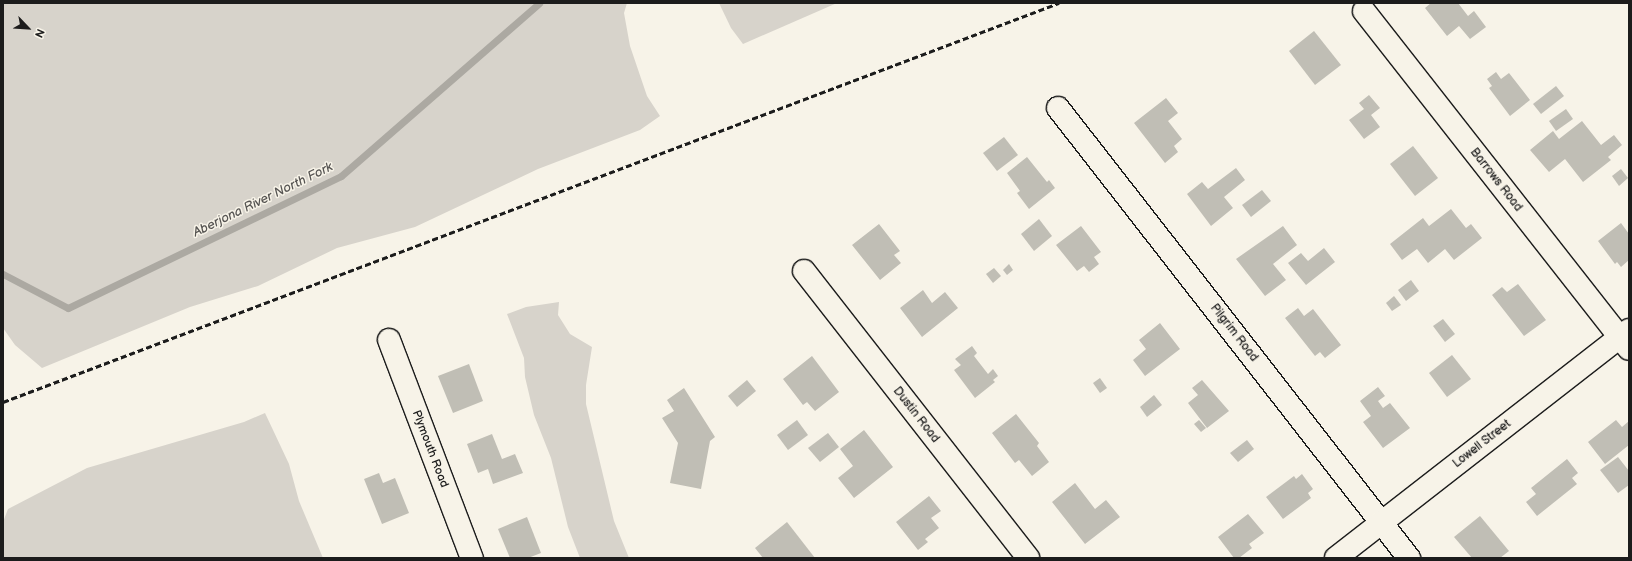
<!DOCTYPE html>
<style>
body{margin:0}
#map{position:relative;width:1632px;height:561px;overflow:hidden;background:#f7f3e8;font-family:"Balsamiq Sans",sans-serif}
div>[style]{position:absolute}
.green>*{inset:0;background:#d7d3cb}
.stream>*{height:7px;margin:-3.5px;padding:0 3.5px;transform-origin:3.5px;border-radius:3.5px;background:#aca9a2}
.building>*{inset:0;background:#c0beb5}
.roads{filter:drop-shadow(1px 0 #1c1c1c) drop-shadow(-1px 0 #1c1c1c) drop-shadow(0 1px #1c1c1c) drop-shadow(0 -1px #1c1c1c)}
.street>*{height:22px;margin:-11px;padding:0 11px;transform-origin:11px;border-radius:11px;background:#f7f3e8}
.secondary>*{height:22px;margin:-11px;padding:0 11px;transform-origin:11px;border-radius:11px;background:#f7f3e8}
.rail>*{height:3px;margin-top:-1.5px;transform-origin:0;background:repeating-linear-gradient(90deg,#1c1c1c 0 6px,transparent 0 9px)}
span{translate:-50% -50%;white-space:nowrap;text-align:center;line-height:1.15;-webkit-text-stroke:3px #f7f3e8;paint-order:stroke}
.street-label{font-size:12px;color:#1c1c1c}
.water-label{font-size:13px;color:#565452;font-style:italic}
.frame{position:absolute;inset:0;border:4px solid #1c1c1c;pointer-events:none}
.north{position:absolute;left:8px;top:8px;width:40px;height:40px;-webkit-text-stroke:3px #f7f3e8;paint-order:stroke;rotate:115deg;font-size:11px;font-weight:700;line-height:16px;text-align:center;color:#1c1c1c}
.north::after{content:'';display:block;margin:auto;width:14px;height:18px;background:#1c1c1c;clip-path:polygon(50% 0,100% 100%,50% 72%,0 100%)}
</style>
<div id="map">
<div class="green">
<div style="clip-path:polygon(3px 3px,627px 3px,624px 13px,630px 46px,647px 96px,660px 116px,640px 130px,538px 169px,415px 227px,337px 248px,258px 286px,190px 307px,42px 368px,15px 345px,3px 328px)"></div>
<div style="clip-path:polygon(719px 3px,837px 3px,743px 44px,731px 28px)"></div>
<div style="clip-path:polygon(559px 302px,558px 315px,570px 334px,592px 347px,586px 385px,586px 404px,614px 521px,629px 558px,580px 558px,568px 527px,551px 458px,534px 415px,525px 377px,524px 358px,507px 314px,526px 307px)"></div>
<div style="clip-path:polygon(265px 413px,289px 464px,299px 501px,323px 558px,3px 558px,3px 522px,8px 509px,87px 468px,244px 422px)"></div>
</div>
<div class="stream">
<div style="left:3px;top:274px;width:73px;rotate:27.6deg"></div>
<div style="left:68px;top:308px;width:303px;rotate:-25.8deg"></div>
<div style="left:341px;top:176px;width:263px;rotate:-41.1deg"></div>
</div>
<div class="building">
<div style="clip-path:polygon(1431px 3px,1458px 3px,1468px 16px,1474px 11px,1486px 27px,1470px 39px,1459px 26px,1447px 36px,1425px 8px)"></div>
<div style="clip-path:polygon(1314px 31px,1341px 65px,1315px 85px,1289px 51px)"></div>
<div style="clip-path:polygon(1496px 72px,1501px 79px,1509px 73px,1530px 100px,1510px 116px,1489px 88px,1492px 86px,1487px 79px)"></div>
<div style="clip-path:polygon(1556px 86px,1564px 96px,1541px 114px,1533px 104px)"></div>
<div style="clip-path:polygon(1369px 95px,1380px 108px,1371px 115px,1380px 127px,1364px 139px,1349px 120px,1364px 109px,1359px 103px)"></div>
<div style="clip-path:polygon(1166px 98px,1178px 113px,1168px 121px,1182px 139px,1174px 146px,1178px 152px,1165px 163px,1134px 123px)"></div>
<div style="clip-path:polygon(1566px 109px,1573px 119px,1556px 131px,1549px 121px)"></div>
<div style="clip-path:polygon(1582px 121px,1601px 145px,1614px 135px,1622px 145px,1608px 157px,1611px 160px,1583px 182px,1565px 159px,1549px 172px,1530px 150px,1553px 131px,1559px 139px)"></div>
<div style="clip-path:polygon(1004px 137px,1018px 155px,997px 171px,983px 153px)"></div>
<div style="clip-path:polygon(1413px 146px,1438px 178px,1415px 196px,1390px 164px)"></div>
<div style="clip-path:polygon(1027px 157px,1047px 182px,1049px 180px,1055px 188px,1029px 209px,1017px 193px,1020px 191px,1007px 173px)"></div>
<div style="clip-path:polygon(1236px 168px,1245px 180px,1224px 197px,1233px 208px,1211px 226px,1187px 194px,1202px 182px,1208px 189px)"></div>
<div style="clip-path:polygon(1621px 169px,1628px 178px,1619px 186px,1612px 176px)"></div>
<div style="clip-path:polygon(1262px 190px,1271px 201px,1251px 217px,1242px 205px)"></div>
<div style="clip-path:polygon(1451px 209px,1466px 228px,1471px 224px,1482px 238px,1454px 260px,1445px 249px,1428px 263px,1417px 249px,1402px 260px,1390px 244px,1423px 218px,1429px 226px)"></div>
<div style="clip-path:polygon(1039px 219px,1052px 236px,1034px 251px,1021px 234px)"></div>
<div style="clip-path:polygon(1621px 223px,1629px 234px,1629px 260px,1621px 267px,1617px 262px,1615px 264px,1598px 241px)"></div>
<div style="clip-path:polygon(879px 224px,900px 251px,894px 255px,901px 263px,880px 280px,852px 245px)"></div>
<div style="clip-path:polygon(1081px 226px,1101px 252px,1094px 257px,1099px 264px,1089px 272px,1084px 266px,1077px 271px,1056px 245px)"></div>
<div style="clip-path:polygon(1283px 226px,1297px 245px,1273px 264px,1286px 280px,1265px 296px,1236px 259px)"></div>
<div style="clip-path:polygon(1324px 248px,1335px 262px,1306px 285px,1288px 263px,1301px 253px,1308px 261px)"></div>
<div style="clip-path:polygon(1009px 264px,1013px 270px,1007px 275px,1003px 270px)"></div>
<div style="clip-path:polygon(994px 268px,1001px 276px,993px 283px,986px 274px)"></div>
<div style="clip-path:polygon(1411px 280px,1419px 291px,1406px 301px,1398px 290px)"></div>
<div style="clip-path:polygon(1518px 284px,1546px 320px,1524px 336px,1492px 295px,1502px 287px,1507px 292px)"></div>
<div style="clip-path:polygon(923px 290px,932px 303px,945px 292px,958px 308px,922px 337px,900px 308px)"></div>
<div style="clip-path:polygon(1394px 296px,1401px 305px,1392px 311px,1386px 303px)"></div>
<div style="clip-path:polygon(1298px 308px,1304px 316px,1313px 309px,1341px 345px,1325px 358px,1320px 352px,1315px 356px,1285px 318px)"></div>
<div style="clip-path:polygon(1443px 319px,1455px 334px,1445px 342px,1433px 326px)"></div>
<div style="clip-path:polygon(1160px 323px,1180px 349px,1145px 376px,1133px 360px,1146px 349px,1139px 340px)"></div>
<div style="clip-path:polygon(972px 346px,977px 353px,974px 356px,988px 374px,993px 369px,998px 376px,993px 380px,995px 382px,975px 398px,954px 370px,961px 365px,955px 359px)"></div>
<div style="clip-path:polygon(1452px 355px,1471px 379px,1447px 397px,1429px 373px)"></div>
<div style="clip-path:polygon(812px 356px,839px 392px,815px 411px,807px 402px,803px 405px,783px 379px)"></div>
<div style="clip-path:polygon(469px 364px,483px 401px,453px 413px,438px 376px)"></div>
<div style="clip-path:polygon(1100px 378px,1107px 388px,1100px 393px,1093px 383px)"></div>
<div style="clip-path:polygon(747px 380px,756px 391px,737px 407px,728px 396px)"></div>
<div style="clip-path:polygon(1202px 380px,1229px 411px,1207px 428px,1188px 403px,1198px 395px,1192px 388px)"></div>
<div style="clip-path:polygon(1378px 387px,1385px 396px,1378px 401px,1383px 408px,1390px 403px,1410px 428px,1383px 448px,1363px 422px,1371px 416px,1360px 401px)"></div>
<div style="clip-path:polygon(684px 388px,715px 437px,710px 441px,701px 489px,670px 483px,678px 443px,662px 418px,674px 411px,667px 400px)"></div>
<div style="clip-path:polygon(1154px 395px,1162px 405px,1147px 417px,1140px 407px)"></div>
<div style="clip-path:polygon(1016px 414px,1039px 443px,1037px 446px,1049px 462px,1032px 476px,1019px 460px,1015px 463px,992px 433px)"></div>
<div style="clip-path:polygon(797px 420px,808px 435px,788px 450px,777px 435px)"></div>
<div style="clip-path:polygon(1199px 420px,1206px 428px,1201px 432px,1194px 424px)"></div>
<div style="clip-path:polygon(1616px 420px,1622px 427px,1629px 421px,1629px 445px,1605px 464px,1588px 442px)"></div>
<div style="clip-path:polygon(864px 430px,893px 467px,854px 498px,838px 478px,853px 466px,840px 449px)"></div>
<div style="clip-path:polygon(828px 433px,839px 447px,820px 462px,808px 448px)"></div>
<div style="clip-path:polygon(492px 434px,502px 459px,515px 454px,523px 473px,493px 484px,488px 469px,478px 473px,467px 444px)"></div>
<div style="clip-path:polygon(1247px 440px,1254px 449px,1238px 462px,1230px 453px)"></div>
<div style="clip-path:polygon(1618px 457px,1629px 471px,1629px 485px,1618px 493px,1600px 470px)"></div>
<div style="clip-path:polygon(1567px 459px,1578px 473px,1572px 478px,1577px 484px,1537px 516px,1526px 502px,1536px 494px,1531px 488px)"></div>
<div style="clip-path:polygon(379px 473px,383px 483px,395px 478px,409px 513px,382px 524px,364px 479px)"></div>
<div style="clip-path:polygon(1302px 474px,1313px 489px,1308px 493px,1311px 498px,1283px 519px,1266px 497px,1294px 476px,1296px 479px)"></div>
<div style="clip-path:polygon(1075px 483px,1095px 509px,1106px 500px,1120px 517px,1085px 544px,1052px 502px)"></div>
<div style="clip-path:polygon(929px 496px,941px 511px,931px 518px,939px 528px,925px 539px,928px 542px,918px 550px,896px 522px)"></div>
<div style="clip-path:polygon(1248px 514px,1264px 533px,1249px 544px,1252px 548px,1239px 558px,1234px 558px,1218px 537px)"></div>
<div style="clip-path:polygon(1480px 516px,1509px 551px,1500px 558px,1472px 558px,1454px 537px)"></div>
<div style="clip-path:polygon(527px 517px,541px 553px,528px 558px,510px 558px,498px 529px)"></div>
<div style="clip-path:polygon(787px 522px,815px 558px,763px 558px,755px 548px)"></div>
</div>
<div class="roads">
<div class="street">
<div style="left:1364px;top:11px;width:429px;rotate:51.9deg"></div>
<div style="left:1058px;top:108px;width:571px;rotate:52.05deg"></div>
<div style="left:804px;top:271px;width:364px;rotate:52deg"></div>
<div style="left:389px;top:340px;width:233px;rotate:69.2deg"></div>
</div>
<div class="secondary">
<div style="left:1336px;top:558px;width:371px;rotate:-37.9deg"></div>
</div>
</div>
<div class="rail">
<div style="left:3px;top:402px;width:1129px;rotate:-20.7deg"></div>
</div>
<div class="street-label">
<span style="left:1496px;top:180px;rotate:52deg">Barrows Road</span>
<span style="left:1234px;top:333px;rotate:52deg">Pilgrim Road</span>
<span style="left:916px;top:415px;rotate:52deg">Dustin Road</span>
<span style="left:1482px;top:444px;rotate:-38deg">Lowell Street</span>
<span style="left:430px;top:449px;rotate:69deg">Plymouth Road</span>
</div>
<div class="water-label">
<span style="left:263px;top:200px;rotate:-26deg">Aberjona River North Fork</span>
</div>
<div class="frame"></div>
<div class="north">N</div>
</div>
